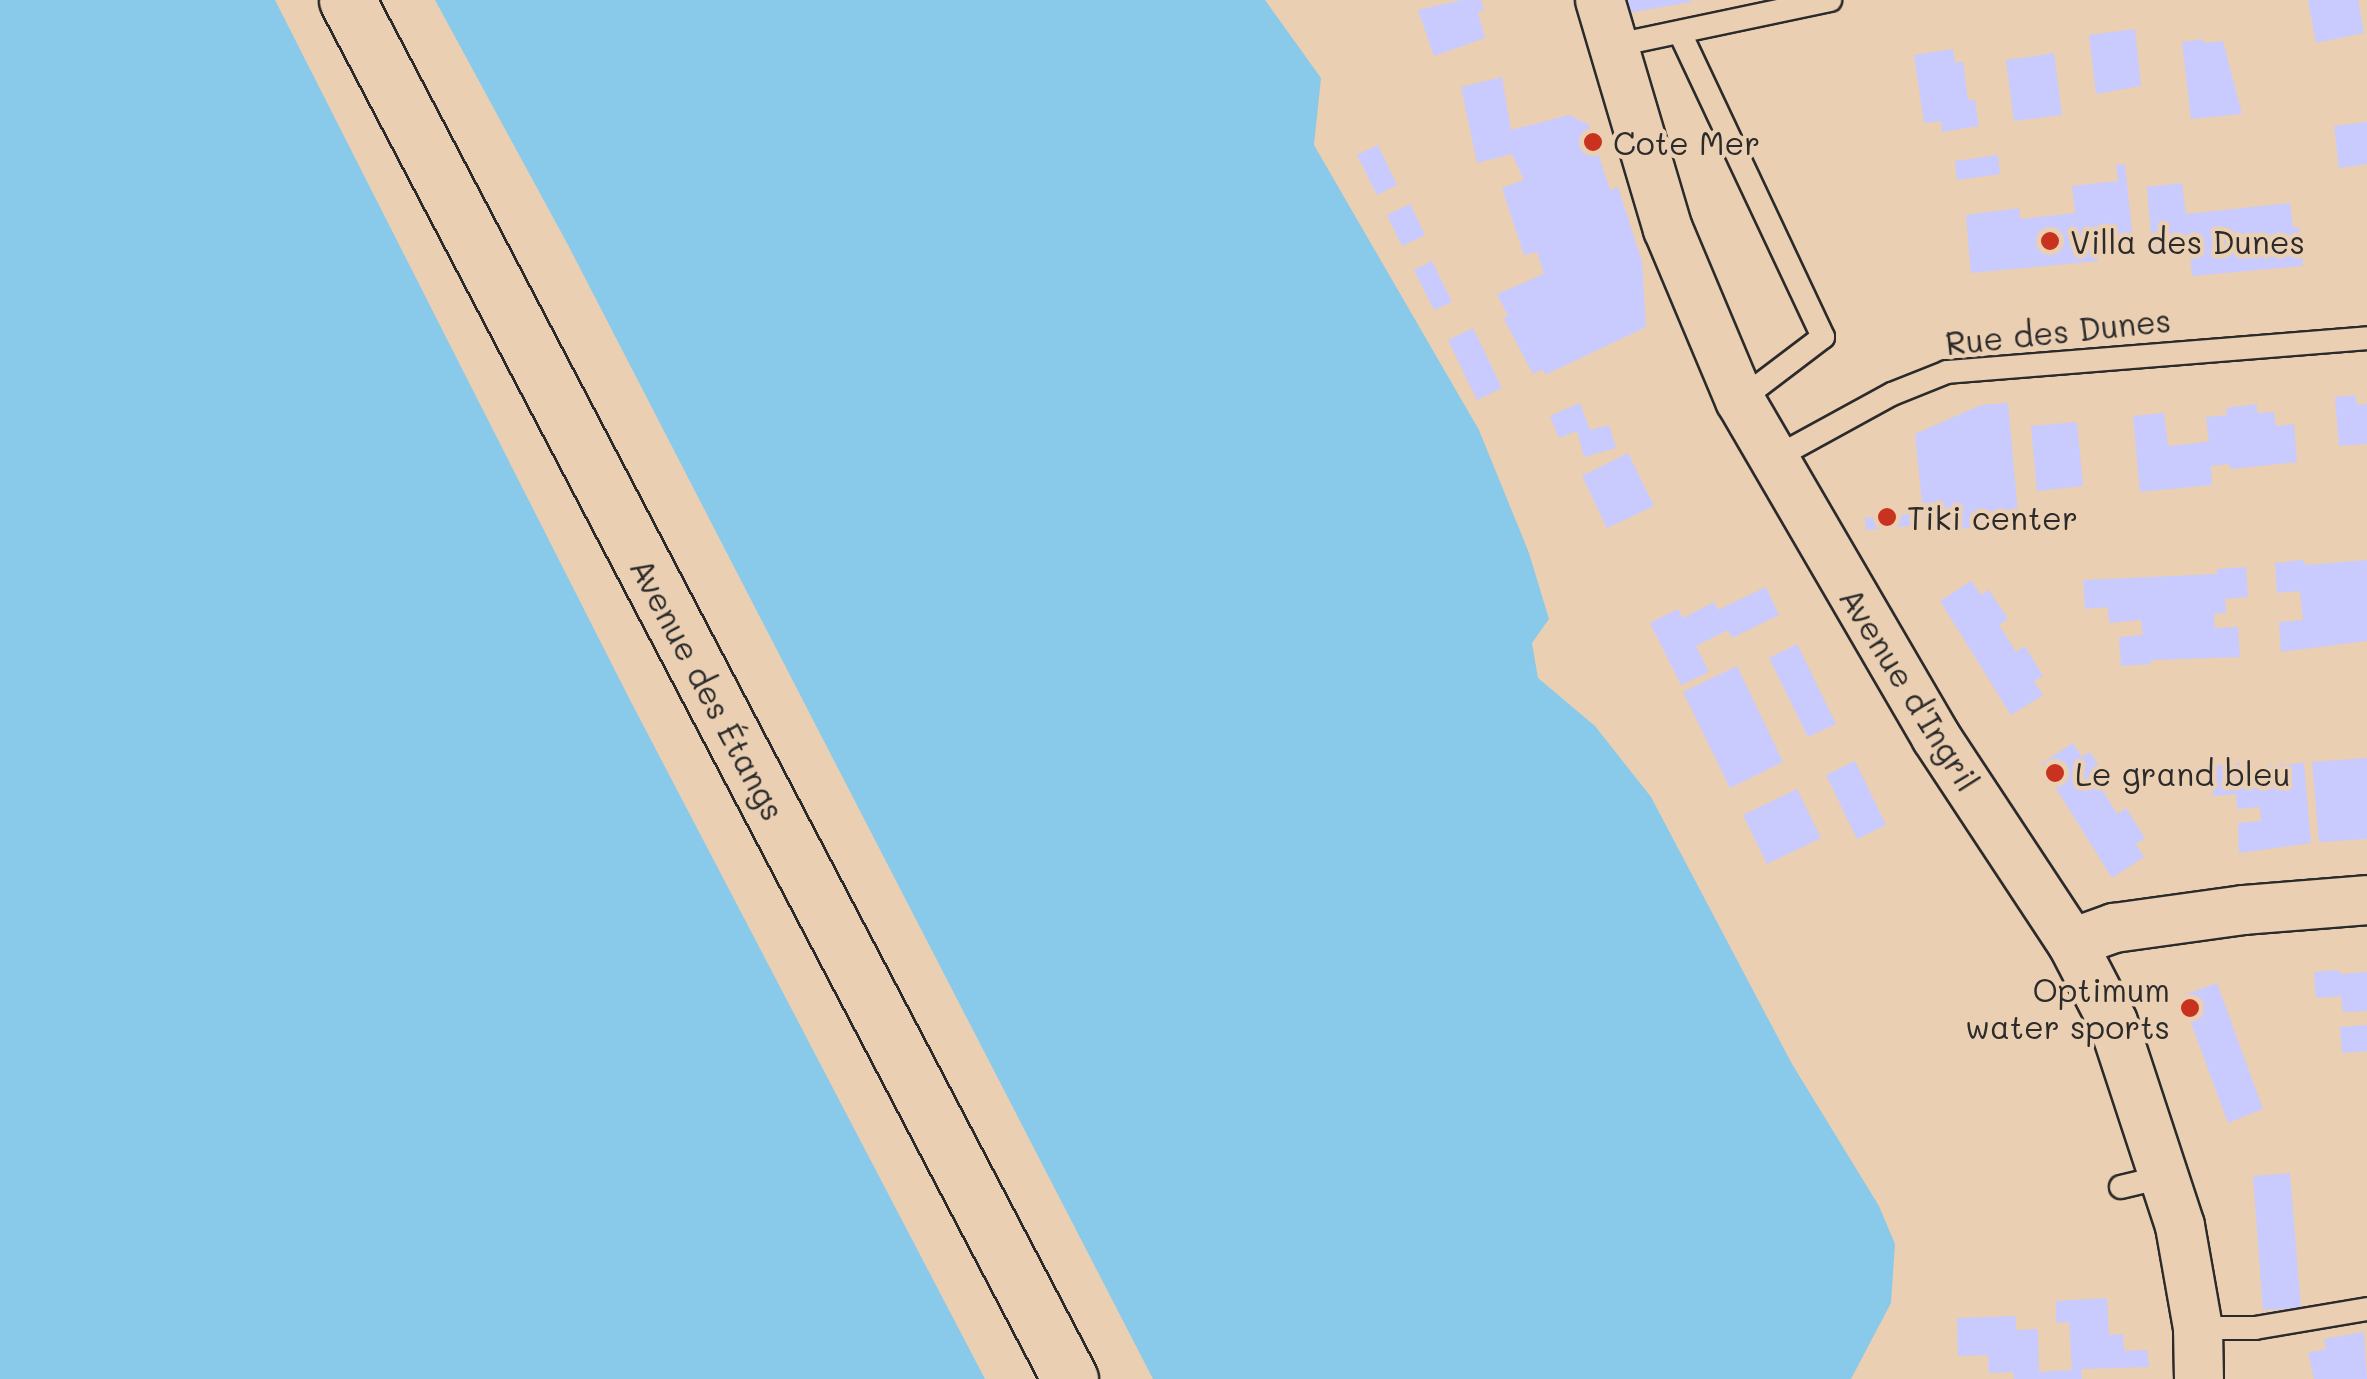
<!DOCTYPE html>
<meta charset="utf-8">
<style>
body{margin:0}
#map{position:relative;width:2367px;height:1379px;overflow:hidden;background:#ebcfb2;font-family:Mali,sans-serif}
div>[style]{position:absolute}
.water>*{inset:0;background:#89caea}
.building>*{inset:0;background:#c9cbfe}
.roads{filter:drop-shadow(2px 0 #2b2b2b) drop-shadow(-2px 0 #2b2b2b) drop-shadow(0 2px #2b2b2b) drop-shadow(0 -2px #2b2b2b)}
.lane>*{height:22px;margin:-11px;padding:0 11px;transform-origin:11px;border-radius:11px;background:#ebcfb2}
.street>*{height:48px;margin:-24px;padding:0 24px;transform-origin:24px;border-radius:24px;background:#ebcfb2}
.secondary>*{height:55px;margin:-27.5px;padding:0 27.5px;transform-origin:27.5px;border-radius:27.5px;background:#ebcfb2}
.dots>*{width:28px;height:28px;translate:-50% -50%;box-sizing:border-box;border:5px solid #ebcfb2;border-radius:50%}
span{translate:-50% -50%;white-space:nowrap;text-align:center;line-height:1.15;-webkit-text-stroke:9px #ebcfb2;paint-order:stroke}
.poi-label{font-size:32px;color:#2b2b2b}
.left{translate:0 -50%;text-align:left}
.right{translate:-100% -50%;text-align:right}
.street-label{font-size:32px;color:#2b2b2b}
</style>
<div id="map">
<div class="water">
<div style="clip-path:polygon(0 0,275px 0,629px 698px,985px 1379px,0 1379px)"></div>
<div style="clip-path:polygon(435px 0,1265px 0,1321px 78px,1314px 145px,1479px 430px,1529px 553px,1549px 619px,1532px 643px,1538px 678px,1595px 726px,1651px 797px,1792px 1064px,1879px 1206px,1895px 1244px,1891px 1303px,1851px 1379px,1153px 1379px,568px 245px)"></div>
</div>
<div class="building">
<div style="clip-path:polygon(1462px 0,1481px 0,1484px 10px,1478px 12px,1485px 38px,1434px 56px,1418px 10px)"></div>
<div style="clip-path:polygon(1626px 0,1691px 0,1691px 2px,1628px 13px)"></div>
<div style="clip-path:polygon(2308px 0,2358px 0,2364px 33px,2316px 43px)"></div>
<div style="clip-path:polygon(2135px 29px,2141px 86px,2096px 94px,2089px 35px)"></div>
<div style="clip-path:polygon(2203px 39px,2203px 43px,2223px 41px,2242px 114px,2191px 119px,2182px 42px)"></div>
<div style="clip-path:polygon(1953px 49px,1955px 62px,1963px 62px,1968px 100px,1975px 100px,1979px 126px,1942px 132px,1941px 121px,1924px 123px,1914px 55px)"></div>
<div style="clip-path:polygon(2054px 53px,2062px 115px,2014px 121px,2006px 60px)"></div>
<div style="clip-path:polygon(1502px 77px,1511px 130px,1569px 115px,1589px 125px,1610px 190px,1618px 187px,1642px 262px,1646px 327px,1545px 375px,1543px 369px,1533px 374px,1504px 319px,1508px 316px,1497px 294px,1544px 274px,1537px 252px,1524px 255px,1502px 188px,1524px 180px,1512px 154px,1477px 163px,1461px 87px)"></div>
<div style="clip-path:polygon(2367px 122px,2367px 164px,2339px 168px,2334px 126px)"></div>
<div style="clip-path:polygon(1378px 145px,1397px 185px,1377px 195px,1357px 155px)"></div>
<div style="clip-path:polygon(1998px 155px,2000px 174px,1957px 180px,1955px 161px)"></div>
<div style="clip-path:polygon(2125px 164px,2133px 241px,2097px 245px,2098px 261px,1971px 273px,1966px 215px,2019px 208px,2020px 219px,2075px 213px,2072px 186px,2118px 181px,2116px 165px)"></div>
<div style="clip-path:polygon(2182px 183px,2186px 214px,2290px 203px,2293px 228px,2299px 227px,2303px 266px,2192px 276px,2190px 253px,2153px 257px,2147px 187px)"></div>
<div style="clip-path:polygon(1410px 204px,1425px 235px,1402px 246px,1387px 215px)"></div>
<div style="clip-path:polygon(1432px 261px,1452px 302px,1434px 310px,1414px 270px)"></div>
<div style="clip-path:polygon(1473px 328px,1502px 388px,1477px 400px,1448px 340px)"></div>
<div style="clip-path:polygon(2355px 395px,2357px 405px,2367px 404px,2367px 444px,2339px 446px,2335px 397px)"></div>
<div style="clip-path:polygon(1580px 403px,1590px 430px,1609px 425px,1616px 448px,1584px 457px,1577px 431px,1559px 438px,1550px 416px)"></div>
<div style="clip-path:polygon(2008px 403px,2019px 524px,1925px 532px,1915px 434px,1981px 405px)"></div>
<div style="clip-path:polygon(2257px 404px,2257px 413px,2274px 412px,2276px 426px,2294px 424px,2297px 462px,2230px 469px,2230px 464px,2211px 466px,2212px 485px,2140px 492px,2133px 416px,2164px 413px,2168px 446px,2189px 444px,2209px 441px,2206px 417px,2227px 415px,2226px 408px)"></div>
<div style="clip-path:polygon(2077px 422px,2083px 486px,2037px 491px,2031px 426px)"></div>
<div style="clip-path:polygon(1628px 453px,1654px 506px,1607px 528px,1582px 476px)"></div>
<div style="clip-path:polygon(1911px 514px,1912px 526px,1866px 530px,1865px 518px)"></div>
<div style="clip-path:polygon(2304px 560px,2305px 565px,2367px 560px,2367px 641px,2281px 652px,2279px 622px,2303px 620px,2300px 591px,2277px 593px,2275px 563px)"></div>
<div style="clip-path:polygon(2246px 567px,2248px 597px,2225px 599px,2226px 613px,2214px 614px,2215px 628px,2238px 627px,2240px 657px,2151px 660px,2151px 664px,2121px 666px,2119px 637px,2143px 635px,2141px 620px,2109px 623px,2108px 607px,2085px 609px,2083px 580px,2217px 574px,2217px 569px)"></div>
<div style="clip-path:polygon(1971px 581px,1981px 595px,1989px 590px,2008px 619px,1999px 625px,2016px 652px,2025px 646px,2043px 676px,2034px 681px,2043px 695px,2011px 715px,1940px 601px)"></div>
<div style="clip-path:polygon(1766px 587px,1779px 615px,1732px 638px,1728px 630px,1696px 646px,1709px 672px,1681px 685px,1650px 623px,1678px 609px,1683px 618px,1714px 602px,1718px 610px)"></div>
<div style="clip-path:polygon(1797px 644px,1836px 724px,1808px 737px,1769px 658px)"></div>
<div style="clip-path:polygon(1737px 666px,1783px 762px,1730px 788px,1683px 692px)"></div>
<div style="clip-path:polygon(2073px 743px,2082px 757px,2090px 752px,2109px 781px,2100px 786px,2117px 814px,2126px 808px,2145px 838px,2136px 844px,2144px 857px,2112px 878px,2041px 764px)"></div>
<div style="clip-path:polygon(2367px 758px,2367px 839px,2319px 842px,2312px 762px)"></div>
<div style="clip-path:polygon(1855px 761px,1886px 825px,1857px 839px,1826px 775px)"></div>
<div style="clip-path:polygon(2240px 763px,2241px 767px,2304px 763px,2311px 843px,2239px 853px,2238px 823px,2261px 821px,2260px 807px,2237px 809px,2236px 794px,2213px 796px,2210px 766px)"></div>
<div style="clip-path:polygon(1797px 789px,1821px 838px,1767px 864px,1743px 815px)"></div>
<div style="clip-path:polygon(2339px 970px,2340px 974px,2367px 972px,2367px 1011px,2343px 1012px,2341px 996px,2316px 998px,2314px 972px)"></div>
<div style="clip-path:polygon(2217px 983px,2263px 1109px,2228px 1123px,2181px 996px)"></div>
<div style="clip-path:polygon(2367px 1025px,2367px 1051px,2342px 1053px,2340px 1027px)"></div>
<div style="clip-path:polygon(2290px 1173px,2301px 1308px,2263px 1310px,2253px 1176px)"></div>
<div style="clip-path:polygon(2107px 1298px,2109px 1335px,2123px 1334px,2124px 1351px,2147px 1350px,2149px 1367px,2081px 1369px,2082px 1379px,2014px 1379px,2013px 1372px,1989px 1373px,1988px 1355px,1958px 1356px,1957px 1318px,2016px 1316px,2016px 1330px,2038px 1329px,2039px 1372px,2072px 1370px,2069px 1322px,2056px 1323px,2056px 1301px)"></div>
<div style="clip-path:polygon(2364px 1332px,2367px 1379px,2314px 1379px,2308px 1353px,2326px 1349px,2324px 1339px)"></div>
</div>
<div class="roads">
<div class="lane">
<div style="left:1680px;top:33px;width:336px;rotate:64.8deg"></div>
<div style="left:1823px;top:337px;width:104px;rotate:142.8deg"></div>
<div style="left:1612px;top:46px;width:223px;rotate:-11.9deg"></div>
<div style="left:1775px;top:458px;width:133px;rotate:-28.7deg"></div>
<div style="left:1892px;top:394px;width:59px;rotate:-21.8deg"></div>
<div style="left:1947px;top:372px;width:421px;rotate:-4.6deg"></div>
<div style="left:2121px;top:1187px;width:47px;rotate:-13.4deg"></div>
<div style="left:2198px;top:1328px;width:57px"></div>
<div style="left:2255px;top:1328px;width:114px;rotate:-9.6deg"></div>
</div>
<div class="street">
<div style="left:1600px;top:0;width:239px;rotate:73.5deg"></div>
<div style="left:1668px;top:229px;width:186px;rotate:67.2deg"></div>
<div style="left:1740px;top:400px;width:390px;rotate:59.8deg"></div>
<div style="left:1936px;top:737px;width:247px;rotate:56.6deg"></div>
<div style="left:2072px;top:943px;width:89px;rotate:62.6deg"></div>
<div style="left:2113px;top:1022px;width:215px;rotate:71.8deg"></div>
<div style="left:2180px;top:1226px;width:104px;rotate:80deg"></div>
<div style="left:2198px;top:1328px;width:51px;rotate:88.9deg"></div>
<div style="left:2072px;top:943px;width:45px;rotate:-19.7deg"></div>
<div style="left:2114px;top:928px;width:131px;rotate:-7.9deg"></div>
<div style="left:2244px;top:910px;width:123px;rotate:-4.6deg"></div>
</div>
<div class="secondary">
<div style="left:347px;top:0;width:1557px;rotate:62.33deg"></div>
</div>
</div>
<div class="dots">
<div style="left:1593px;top:142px;background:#c8321e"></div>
<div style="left:2050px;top:241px;background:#c8321e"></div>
<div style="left:1887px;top:517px;background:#c8321e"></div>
<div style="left:2055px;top:773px;background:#c8321e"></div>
<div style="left:2190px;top:1008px;background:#c8321e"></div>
</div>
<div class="poi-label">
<span class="left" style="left:1613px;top:142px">Cote Mer</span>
<span class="left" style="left:2070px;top:241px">Villa des Dunes</span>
<span class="left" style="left:1907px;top:517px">Tiki center</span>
<span class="left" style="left:2075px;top:773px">Le grand bleu</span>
<span class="right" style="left:2170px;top:1008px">Optimum<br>water sports</span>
</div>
<div class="street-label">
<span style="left:2058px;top:331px;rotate:-6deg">Rue des Dunes</span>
<span style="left:708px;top:689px;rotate:62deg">Avenue des Étangs</span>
<span style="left:1910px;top:689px;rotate:58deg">Avenue d'Ingril</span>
</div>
</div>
